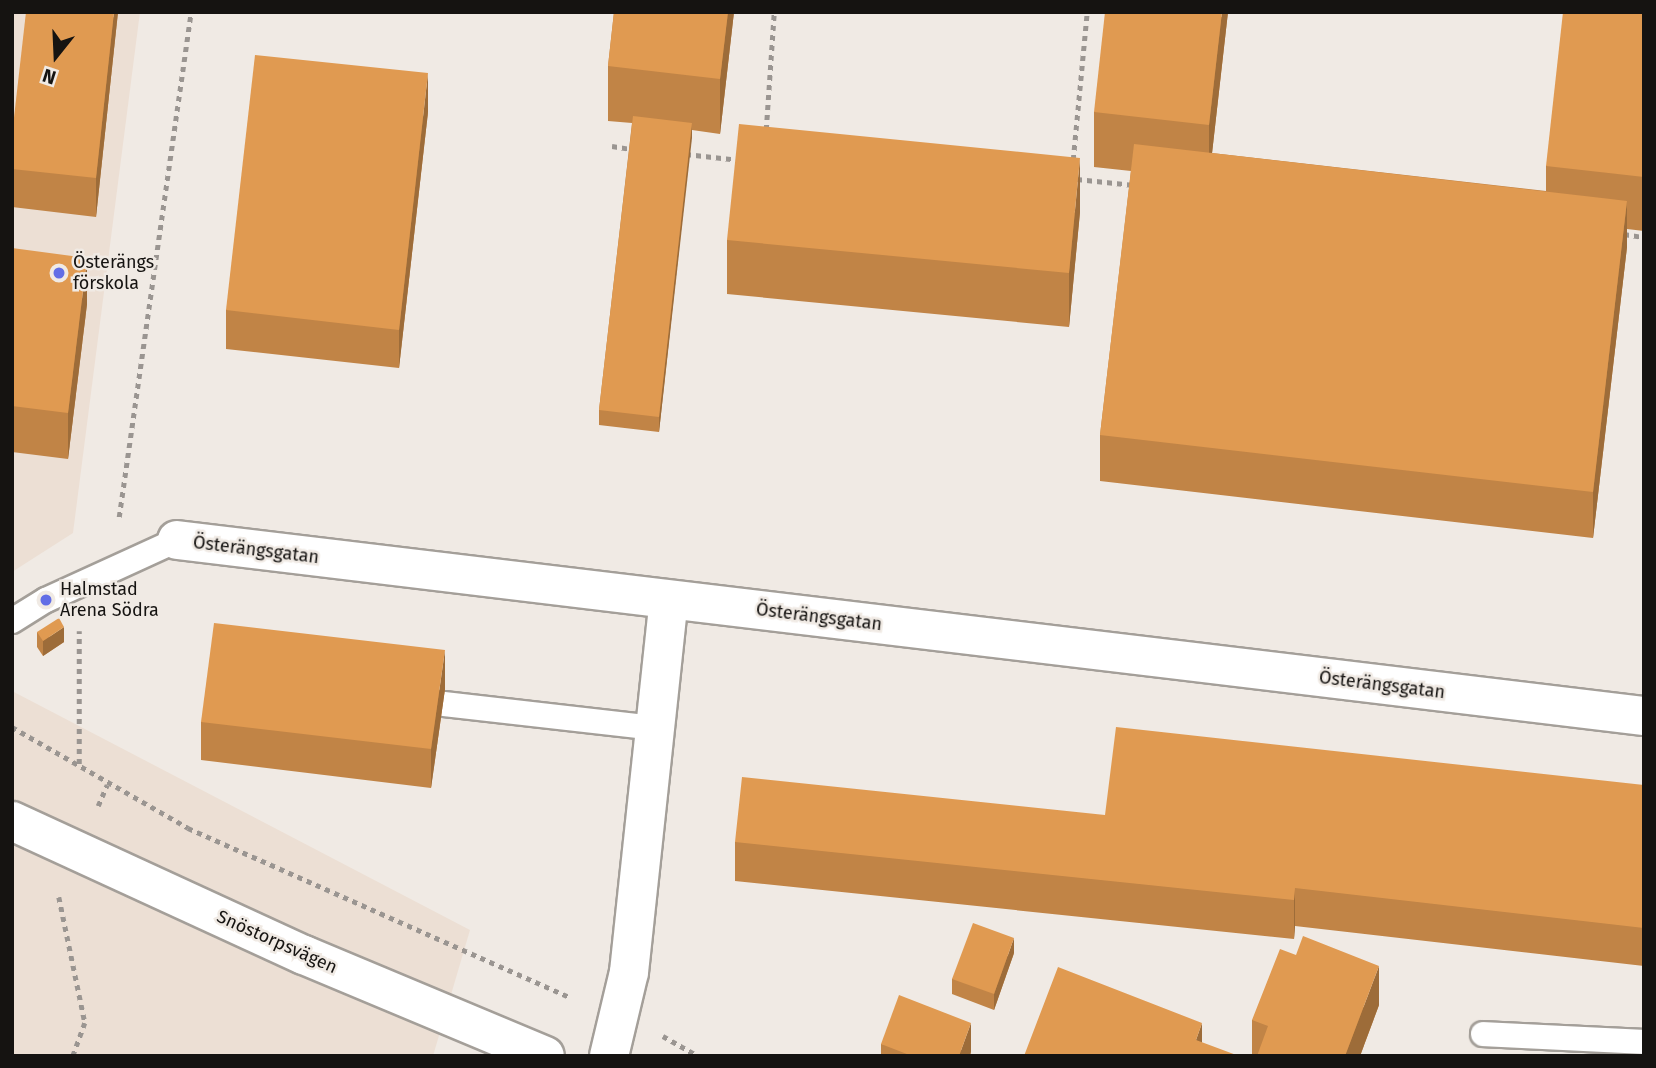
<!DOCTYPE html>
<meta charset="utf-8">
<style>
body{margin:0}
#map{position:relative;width:1656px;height:1068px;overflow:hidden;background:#f0eae4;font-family:"Fira Sans",sans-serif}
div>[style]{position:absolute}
.built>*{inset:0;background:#ecdfd4}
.path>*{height:4.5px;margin-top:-2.25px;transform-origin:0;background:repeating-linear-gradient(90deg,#9a9591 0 5px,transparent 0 10px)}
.roads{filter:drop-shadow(2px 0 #a49f99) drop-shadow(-2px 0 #a49f99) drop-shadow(0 2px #a49f99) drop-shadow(0 -2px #a49f99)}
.lane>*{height:24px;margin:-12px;padding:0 12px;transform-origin:12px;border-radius:12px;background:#fff}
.street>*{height:38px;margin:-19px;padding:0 19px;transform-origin:19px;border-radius:19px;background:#fff}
.wall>*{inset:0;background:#c18446}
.shaded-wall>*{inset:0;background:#9d6c39}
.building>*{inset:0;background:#e09a51}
.dots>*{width:19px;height:19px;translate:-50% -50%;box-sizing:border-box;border:4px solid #f0eae4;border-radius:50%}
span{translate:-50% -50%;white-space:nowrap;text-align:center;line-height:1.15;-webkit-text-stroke:5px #f0eae4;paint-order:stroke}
.poi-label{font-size:18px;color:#151311}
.left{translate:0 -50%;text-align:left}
.street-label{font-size:18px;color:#151311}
.frame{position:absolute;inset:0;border:14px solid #151311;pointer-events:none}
.north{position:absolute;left:21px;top:21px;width:70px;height:70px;-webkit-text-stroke:5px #f0eae4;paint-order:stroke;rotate:198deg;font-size:19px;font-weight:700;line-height:28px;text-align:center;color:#151311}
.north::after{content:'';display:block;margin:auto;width:24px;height:32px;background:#151311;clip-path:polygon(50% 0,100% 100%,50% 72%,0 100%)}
</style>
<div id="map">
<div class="built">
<div style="clip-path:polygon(12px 12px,140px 12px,73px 533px,12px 572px)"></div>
<div style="clip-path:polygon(12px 691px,470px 930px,433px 1056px,12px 1056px)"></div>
</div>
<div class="path">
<div style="left:766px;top:130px;width:118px;rotate:-86.1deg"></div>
<div style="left:612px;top:146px;width:20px;rotate:9deg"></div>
<div style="left:686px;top:154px;width:54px;rotate:6.3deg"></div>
<div style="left:1073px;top:160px;width:149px;rotate:-84.6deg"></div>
<div style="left:1077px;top:179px;width:57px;rotate:6deg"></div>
<div style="left:1624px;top:234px;width:20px;rotate:9deg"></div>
<div style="left:119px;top:517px;width:510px;rotate:-81.89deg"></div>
<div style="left:12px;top:727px;width:203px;rotate:29.8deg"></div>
<div style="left:188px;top:828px;width:419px;rotate:23.9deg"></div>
<div style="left:79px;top:764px;width:133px;rotate:-90deg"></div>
<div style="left:98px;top:806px;width:23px;rotate:-67deg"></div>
<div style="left:59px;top:897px;width:129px;rotate:78.3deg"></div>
<div style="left:85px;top:1023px;width:35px;rotate:110deg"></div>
<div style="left:663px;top:1036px;width:40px;rotate:29.7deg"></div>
</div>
<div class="roads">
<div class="lane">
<div style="left:12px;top:621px;width:40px;rotate:-32deg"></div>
<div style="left:46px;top:600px;width:144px;rotate:-24.6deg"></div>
<div style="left:444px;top:704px;width:211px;rotate:6.5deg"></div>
<div style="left:1483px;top:1034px;width:161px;rotate:2.8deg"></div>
</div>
<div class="street">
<div style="left:177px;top:540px;width:1478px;rotate:6.84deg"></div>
<div style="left:12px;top:821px;width:321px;rotate:24.7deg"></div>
<div style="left:304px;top:955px;width:261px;rotate:22.7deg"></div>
<div style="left:609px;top:1056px;width:86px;rotate:-76.6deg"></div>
<div style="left:629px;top:972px;width:374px;rotate:-83.9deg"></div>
</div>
</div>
<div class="wall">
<div style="clip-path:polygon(118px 12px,96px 217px,12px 207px,12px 135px)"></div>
<div style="clip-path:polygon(614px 12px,734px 12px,720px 134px,692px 130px,659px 432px,599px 425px,599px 410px,632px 123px,608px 121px,608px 66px)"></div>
<div style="clip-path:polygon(1228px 12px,1212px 153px,1546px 191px,1546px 166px,1644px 12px,1644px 231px,1627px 229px,1627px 247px,1593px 538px,1100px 481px,1100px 435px,1131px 171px,1094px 167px,1094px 112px)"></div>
<div style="clip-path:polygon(428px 112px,399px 368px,226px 349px,226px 310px)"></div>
<div style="clip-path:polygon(1080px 212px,1069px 327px,727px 294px,727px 240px)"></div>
<div style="clip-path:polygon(12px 248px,87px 304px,68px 459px,12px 452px)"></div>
<div style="clip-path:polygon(37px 632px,64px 642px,43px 656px,37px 647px)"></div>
<div style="clip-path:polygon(445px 689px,431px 788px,201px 760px,201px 722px)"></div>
<div style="clip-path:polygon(1644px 785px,1644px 966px,1295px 926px,1294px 939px,735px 881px,735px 842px,1105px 815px)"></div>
<div style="clip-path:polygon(1014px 953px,994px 1010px,952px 994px,952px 979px)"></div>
<div style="clip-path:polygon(1379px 1005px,1360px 1056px,1252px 1056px,1252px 1020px)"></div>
<div style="clip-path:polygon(881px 1044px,971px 1051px,970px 1056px,881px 1056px)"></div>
</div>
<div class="shaded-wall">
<div style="clip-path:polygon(114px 12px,118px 12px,96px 217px,96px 178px)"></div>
<div style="clip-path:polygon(728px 12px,734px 12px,720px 134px,720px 79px)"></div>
<div style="clip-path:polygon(1222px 12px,1228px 12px,1209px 180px,1209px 125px)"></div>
<div style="clip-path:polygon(428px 73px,428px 112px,399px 368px,399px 330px)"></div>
<div style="clip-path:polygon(692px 123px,692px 138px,659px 432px,659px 417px)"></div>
<div style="clip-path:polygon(1080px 158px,1080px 212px,1069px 327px,1069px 273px)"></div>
<div style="clip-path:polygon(1627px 201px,1627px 247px,1593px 538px,1593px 492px)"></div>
<div style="clip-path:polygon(87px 258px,87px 304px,68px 459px,68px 413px)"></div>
<div style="clip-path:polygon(64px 627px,64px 642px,43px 656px,43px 641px)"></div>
<div style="clip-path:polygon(445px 650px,445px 689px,431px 788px,431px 749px)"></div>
<div style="clip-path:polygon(1295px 888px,1295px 926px,1294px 939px,1294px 900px)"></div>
<div style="clip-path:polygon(1014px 938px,1014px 953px,994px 1010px,994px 994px)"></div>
<div style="clip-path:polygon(1379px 966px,1379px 1005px,1360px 1056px,1345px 1056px)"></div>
<div style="clip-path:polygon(971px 1023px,971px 1051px,970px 1056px,959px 1056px)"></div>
<div style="clip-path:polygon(1202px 1023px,1202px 1056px,1196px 1040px)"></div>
</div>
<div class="building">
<div style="clip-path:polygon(26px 12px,114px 12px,96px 178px,12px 169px,12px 135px)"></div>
<div style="clip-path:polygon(614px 12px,728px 12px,720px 79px,608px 66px)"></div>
<div style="clip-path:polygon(1105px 12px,1222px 12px,1209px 125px,1094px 112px)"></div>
<div style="clip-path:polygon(1563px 12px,1644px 12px,1644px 177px,1546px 166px)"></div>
<div style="clip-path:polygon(255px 55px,428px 73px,399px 330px,226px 310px)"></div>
<div style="clip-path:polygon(633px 116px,692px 123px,659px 417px,599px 410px)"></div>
<div style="clip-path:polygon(739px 124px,1080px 158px,1069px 273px,727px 240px)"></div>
<div style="clip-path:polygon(1134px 144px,1627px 201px,1593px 492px,1100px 435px)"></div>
<div style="clip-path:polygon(12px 248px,87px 258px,68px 413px,12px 406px)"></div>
<div style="clip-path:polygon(59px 618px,64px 627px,43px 641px,37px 632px)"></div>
<div style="clip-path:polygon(214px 623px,445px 650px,431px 749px,201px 722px)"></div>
<div style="clip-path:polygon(1116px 727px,1644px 785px,1644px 928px,1295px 888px,1294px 900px,735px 842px,742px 777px,1105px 815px)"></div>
<div style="clip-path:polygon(973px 923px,1014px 938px,994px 994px,952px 979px)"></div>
<div style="clip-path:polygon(1303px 936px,1379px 966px,1345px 1056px,1257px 1056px,1268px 1026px,1252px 1020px,1280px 949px,1296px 955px)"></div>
<div style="clip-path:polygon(1058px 967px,1202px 1023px,1196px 1040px,1239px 1056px,1024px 1056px)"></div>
<div style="clip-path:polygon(899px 995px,971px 1023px,959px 1056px,912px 1056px,881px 1044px)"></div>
</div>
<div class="dots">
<div style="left:59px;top:273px;background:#626ee6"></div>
<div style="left:46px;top:600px;background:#626ee6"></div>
</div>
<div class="poi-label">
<span class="left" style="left:73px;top:273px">Österängs<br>förskola</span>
<span class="left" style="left:60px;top:600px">Halmstad<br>Arena Södra</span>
</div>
<div class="street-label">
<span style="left:256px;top:550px;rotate:7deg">Österängsgatan</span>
<span style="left:819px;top:617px;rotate:7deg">Österängsgatan</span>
<span style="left:1382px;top:685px;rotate:7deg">Österängsgatan</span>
<span style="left:277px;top:942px;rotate:24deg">Snöstorpsvägen</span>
</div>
<div class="frame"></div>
<div class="north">N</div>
</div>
